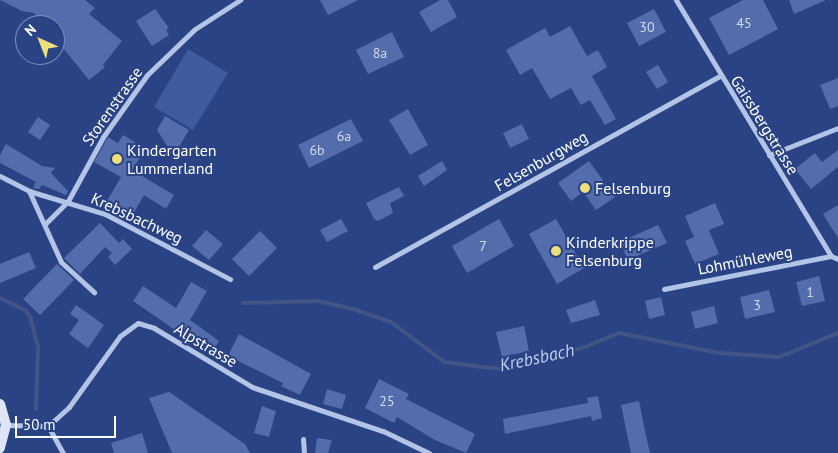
<!DOCTYPE html>
<meta charset="utf-8">
<style>
body{margin:0}
#map{position:relative;width:838px;height:453px;overflow:hidden;background:#2a4385;font-family:"PT Sans",sans-serif}
div>[style]{position:absolute}
.green>*{inset:0;background:#3f5ca1}
.stream>*{height:4px;margin:-2px;padding:0 2px;transform-origin:2px;border-radius:2px;background:#425484}
.building>*{inset:0;background:#536cac}
.minor>*{height:5px;margin:-2.5px;padding:0 2.5px;transform-origin:2.5px;border-radius:2.5px;background:#b4c4e7}
.secondary>*{height:10px;margin:-5px;padding:0 5px;transform-origin:5px;border-radius:5px;background:#dee5f7}
.dots>*{width:14px;height:14px;translate:-50% -50%;box-sizing:border-box;border:2px solid #2a4385;border-radius:50%}
span{translate:-50% -50%;white-space:nowrap;text-align:center;line-height:1.15;-webkit-text-stroke:4px #2a4385;paint-order:stroke}
.number-label{font-size:14px;color:#d4daea}
.number-label span{-webkit-text-stroke-width:0}
.street-label{font-size:16px;color:#fff}
.poi-label{font-size:16px;color:#fff}
.left{translate:0 -50%;text-align:left}
.water-label{font-size:18px;color:#c0ceee;font-style:italic}
.north{position:absolute;left:15px;top:15px;width:50px;height:50px;box-sizing:border-box;background:#2a4385;border:1px solid #7f8eb6;border-radius:50%;rotate:316deg;font-size:14px;font-weight:700;line-height:20px;text-align:center;color:#fff}
.north::after{content:'';display:block;margin:auto;width:18px;height:22px;background:#eede7c;clip-path:polygon(50% 0,100% 100%,50% 72%,0 100%)}
.scale{position:absolute;left:15px;top:416px;width:101px;height:22px;box-sizing:border-box;border:2px solid #fff;border-top:0;padding-left:6px;font-size:15px;line-height:18px;white-space:nowrap;color:#fff;-webkit-text-stroke:4px #2a4385;paint-order:stroke}
</style>
<div id="map">
<div class="green">
<div style="clip-path:polygon(188px 49px,228px 73px,193px 130px,154px 107px)"></div>
</div>
<div class="stream">
<div style="left:0;top:298px;width:28px;rotate:26deg"></div>
<div style="left:25px;top:310px;width:9px;rotate:54deg"></div>
<div style="left:30px;top:317px;width:30px;rotate:75deg"></div>
<div style="left:38px;top:346px;width:63px;rotate:91.8deg"></div>
<div style="left:243px;top:303px;width:75px;rotate:-1.5deg"></div>
<div style="left:318px;top:301px;width:39px;rotate:13deg"></div>
<div style="left:356px;top:310px;width:37px;rotate:19deg"></div>
<div style="left:391px;top:322px;width:66px;rotate:37deg"></div>
<div style="left:444px;top:362px;width:56px;rotate:7.1deg"></div>
<div style="left:500px;top:369px;width:85px;rotate:-14.4deg"></div>
<div style="left:582px;top:348px;width:40px;rotate:-22deg"></div>
<div style="left:619px;top:333px;width:102px;rotate:11.3deg"></div>
<div style="left:719px;top:353px;width:60px;rotate:3.8deg"></div>
<div style="left:779px;top:357px;width:64px;rotate:-22.1deg"></div>
</div>
<div class="building">
<div style="clip-path:polygon(0 0,85px 0,95px 8px,89px 14px,122px 41px,103px 65px,105px 67px,89px 80px,55px 38px,55px 25px,44px 25px,34px 13px,22px 11px)"></div>
<div style="clip-path:polygon(320px 0,358px 0,328px 15px)"></div>
<div style="clip-path:polygon(440px 0,448px 0,457px 17px,431px 32px,419px 12px)"></div>
<div style="clip-path:polygon(743px 0,763px 0,778px 29px,729px 55px,709px 18px)"></div>
<div style="clip-path:polygon(789px 0,826px 0,794px 14px)"></div>
<div style="clip-path:polygon(155px 9px,169px 28px,166px 30px,169px 35px,152px 46px,136px 21px)"></div>
<div style="clip-path:polygon(654px 9px,666px 32px,639px 46px,627px 23px)"></div>
<div style="clip-path:polygon(570px 26px,587px 56px,598px 50px,607px 67px,592px 76px,616px 119px,605px 125px,590px 100px,581px 105px,571px 88px,550px 99px,532px 68px,520px 75px,506px 50px,545px 28px,550px 37px)"></div>
<div style="clip-path:polygon(392px 32px,404px 57px,368px 74px,356px 50px)"></div>
<div style="clip-path:polygon(658px 65px,668px 82px,657px 89px,646px 72px)"></div>
<div style="clip-path:polygon(838px 78px,838px 106px,830px 109px,820px 85px)"></div>
<div style="clip-path:polygon(408px 109px,428px 145px,410px 155px,389px 120px)"></div>
<div style="clip-path:polygon(165px 116px,189px 130px,177px 150px,168px 147px,157px 130px)"></div>
<div style="clip-path:polygon(38px 117px,50px 125px,40px 140px,28px 132px)"></div>
<div style="clip-path:polygon(351px 119px,363px 141px,309px 168px,298px 145px)"></div>
<div style="clip-path:polygon(522px 124px,529px 139px,510px 148px,503px 133px)"></div>
<div style="clip-path:polygon(123px 135px,135px 142px,131px 150px,141px 156px,132px 170px,174px 195px,166px 209px,144px 195px,131px 218px,105px 204px,121px 177px,94px 162px,108px 137px,118px 143px)"></div>
<div style="clip-path:polygon(6px 144px,42px 166px,55px 168px,51px 173px,68px 191px,66px 195px,42px 185px,39px 189px,33px 188px,36px 182px,0 163px,0 155px)"></div>
<div style="clip-path:polygon(838px 150px,838px 167px,811px 189px,795px 169px,815px 153px,822px 162px)"></div>
<div style="clip-path:polygon(442px 161px,447px 170px,424px 186px,418px 176px)"></div>
<div style="clip-path:polygon(589px 161px,615px 197px,596px 210px,583px 192px,571px 201px,558px 183px)"></div>
<div style="clip-path:polygon(399px 187px,404px 196px,390px 203px,393px 213px,378px 221px,374px 219px,366px 203px)"></div>
<div style="clip-path:polygon(715px 203px,724px 224px,709px 230px,719px 254px,695px 264px,685px 241px,694px 237px,685px 216px)"></div>
<div style="clip-path:polygon(838px 205px,838px 238px,823px 214px)"></div>
<div style="clip-path:polygon(341px 219px,348px 231px,327px 242px,320px 230px)"></div>
<div style="clip-path:polygon(499px 219px,514px 246px,467px 273px,452px 246px)"></div>
<div style="clip-path:polygon(556px 219px,584px 268px,557px 284px,529px 234px)"></div>
<div style="clip-path:polygon(100px 223px,119px 243px,123px 239px,132px 249px,115px 265px,108px 257px,112px 253px,105px 247px,80px 274px,64px 258px)"></div>
<div style="clip-path:polygon(658px 225px,667px 243px,628px 260px,620px 242px)"></div>
<div style="clip-path:polygon(206px 230px,223px 244px,209px 260px,192px 246px)"></div>
<div style="clip-path:polygon(260px 231px,277px 248px,249px 276px,232px 259px)"></div>
<div style="clip-path:polygon(29px 252px,36px 268px,0 283px,0 264px)"></div>
<div style="clip-path:polygon(57px 264px,74px 280px,40px 315px,23px 299px)"></div>
<div style="clip-path:polygon(819px 276px,825px 301px,802px 306px,796px 282px)"></div>
<div style="clip-path:polygon(191px 282px,207px 291px,190px 320px,219px 341px,210px 354px,133px 301px,143px 286px,176px 308px)"></div>
<div style="clip-path:polygon(769px 290px,775px 312px,745px 319px,740px 297px)"></div>
<div style="clip-path:polygon(661px 297px,665px 315px,649px 319px,645px 301px)"></div>
<div style="clip-path:polygon(595px 300px,600px 315px,571px 323px,566px 310px)"></div>
<div style="clip-path:polygon(76px 305px,104px 325px,88px 348px,69px 334px,79px 320px,70px 314px)"></div>
<div style="clip-path:polygon(714px 306px,718px 323px,695px 329px,691px 312px)"></div>
<div style="clip-path:polygon(524px 326px,529px 351px,502px 357px,496px 332px)"></div>
<div style="clip-path:polygon(239px 334px,311px 374px,300px 395px,281px 386px,283px 383px,228px 356px)"></div>
<div style="clip-path:polygon(379px 379px,409px 394px,406px 399px,475px 434px,466px 453px,435px 440px,397px 417px,394px 423px,365px 408px)"></div>
<div style="clip-path:polygon(327px 389px,346px 395px,342px 409px,323px 404px)"></div>
<div style="clip-path:polygon(169px 392px,245px 444px,250px 453px,172px 453px,149px 398px)"></div>
<div style="clip-path:polygon(598px 396px,602px 418px,592px 421px,591px 416px,505px 434px,503px 419px,588px 403px,587px 398px)"></div>
<div style="clip-path:polygon(639px 401px,645px 431px,650px 453px,631px 453px,627px 434px,621px 405px)"></div>
<div style="clip-path:polygon(262px 406px,276px 411px,269px 437px,254px 433px)"></div>
<div style="clip-path:polygon(142px 433px,148px 453px,114px 453px,111px 443px)"></div>
<div style="clip-path:polygon(317px 438px,332px 440px,328px 453px,315px 453px)"></div>
</div>
<div class="minor">
<div style="left:676px;top:0;width:299px;rotate:58.8deg"></div>
<div style="left:831px;top:256px;width:8px;rotate:23deg"></div>
<div style="left:769px;top:155px;width:74px;rotate:-21.4deg"></div>
<div style="left:0;top:176px;width:33px;rotate:27deg"></div>
<div style="left:29px;top:191px;width:78px;rotate:65.7deg"></div>
<div style="left:61px;top:262px;width:45px;rotate:42.3deg"></div>
<div style="left:29px;top:191px;width:79px;rotate:16.8deg"></div>
<div style="left:105px;top:214px;width:141px;rotate:27.5deg"></div>
<div style="left:45px;top:224px;width:33px;rotate:-45deg"></div>
<div style="left:68px;top:201px;width:73px;rotate:-61.3deg"></div>
<div style="left:103px;top:137px;width:76px;rotate:-54.6deg"></div>
<div style="left:147px;top:75px;width:66px;rotate:-43.8deg"></div>
<div style="left:195px;top:29px;width:54px;rotate:-32.8deg"></div>
<div style="left:375px;top:267px;width:394px;rotate:-29deg"></div>
<div style="left:664px;top:289px;width:170px;rotate:-11.2deg"></div>
<div style="left:6px;top:425px;width:42px;rotate:1.4deg"></div>
<div style="left:48px;top:426px;width:28px;rotate:-42deg"></div>
<div style="left:69px;top:407px;width:87px;rotate:-54.3deg"></div>
<div style="left:120px;top:336px;width:22px;rotate:-36deg"></div>
<div style="left:138px;top:323px;width:17px;rotate:17deg"></div>
<div style="left:154px;top:328px;width:114px;rotate:31deg"></div>
<div style="left:252px;top:387px;width:138px;rotate:18.6deg"></div>
<div style="left:383px;top:431px;width:51px;rotate:25.6deg"></div>
<div style="left:48px;top:426px;width:31px;rotate:61deg"></div>
<div style="left:303px;top:439px;width:14px;rotate:86deg"></div>
</div>
<div class="secondary">
<div style="left:0;top:404px;width:22px;rotate:74deg"></div>
<div style="left:6px;top:425px;width:24px;rotate:105deg"></div>
</div>
<div class="dots">
<div style="left:117px;top:159px;background:#eede7c"></div>
<div style="left:585px;top:188px;background:#eede7c"></div>
<div style="left:556px;top:251px;background:#eede7c"></div>
</div>
<div class="number-label">
<span style="left:744px;top:23px">45</span>
<span style="left:647px;top:27px">30</span>
<span style="left:380px;top:53px">8a</span>
<span style="left:344px;top:136px">6a</span>
<span style="left:317px;top:150px">6b</span>
<span style="left:483px;top:246px">7</span>
<span style="left:810px;top:292px">1</span>
<span style="left:757px;top:305px">3</span>
<span style="left:387px;top:401px">25</span>
</div>
<div class="street-label">
<span style="left:112px;top:106px;rotate:-55deg">Storenstrasse</span>
<span style="left:765px;top:125px;rotate:58deg">Gaissbergstrasse</span>
<span style="left:541px;top:161px;rotate:-30deg">Felsenburgweg</span>
<span style="left:137px;top:218px;rotate:25deg">Krebsbachweg</span>
<span style="left:745px;top:260px;rotate:-11deg">Lohmühleweg</span>
<span style="left:206px;top:345px;rotate:31deg">Alpstrasse</span>
</div>
<div class="poi-label">
<span class="left" style="left:127px;top:159px">Kindergarten<br>Lummerland</span>
<span class="left" style="left:595px;top:188px">Felsenburg</span>
<span class="left" style="left:566px;top:251px">Kinderkrippe<br>Felsenburg</span>
</div>
<div class="water-label">
<span style="left:537px;top:358px;rotate:-12deg">Krebsbach</span>
</div>
<div class="north">N</div>
<div class="scale">50 m</div>
</div>
